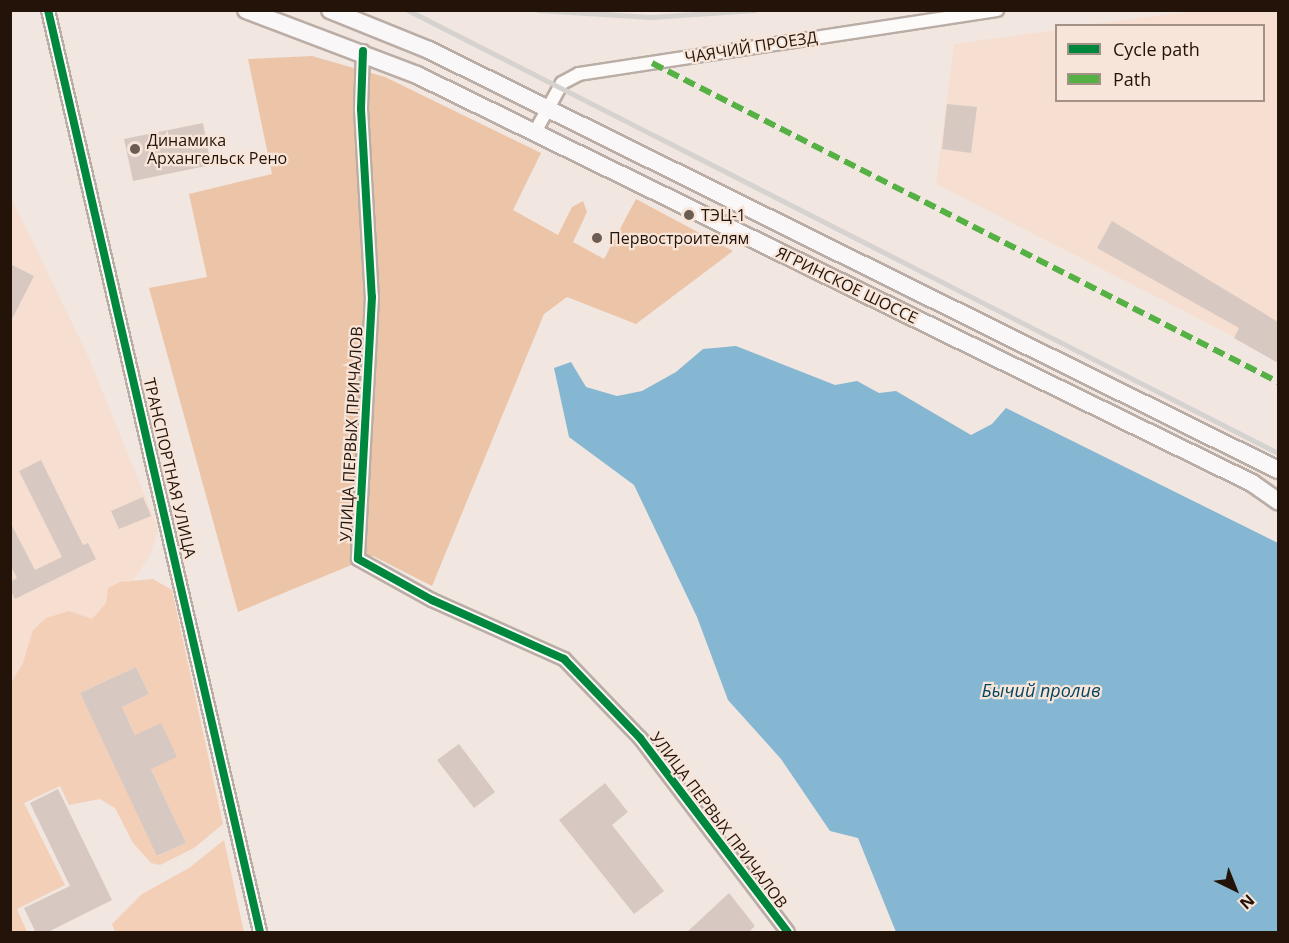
<!DOCTYPE html>
<meta charset="utf-8">
<style>
body{margin:0}
#map{position:relative;width:1289px;height:943px;overflow:hidden;background:#f1e6e0;font-family:"Open Sans",sans-serif}
div>[style]{position:absolute}
.built>*{inset:0;background:#f6dfd1}
.green>*{inset:0;background:#f4cfb7}
.forest>*{inset:0;background:#ecc4a8}
.water>*{inset:0;background:#85b6d2}
.building>*{inset:0;background:#d7c8c2}
.roads{filter:drop-shadow(2px 0 #baada5) drop-shadow(-2px 0 #baada5) drop-shadow(0 2px #baada5) drop-shadow(0 -2px #baada5)}
.street>*{height:12px;margin:-6px;padding:0 6px;transform-origin:6px;border-radius:6px;background:#fdfbfa}
.secondary>*{height:16px;margin:-8px;padding:0 8px;transform-origin:8px;border-radius:8px;background:#faf7f9}
.rail>*{height:4.5px;margin:-2.25px;padding:0 2.25px;transform-origin:2.25px;border-radius:2.25px;background:#d5d2d0}
.quiet>*{height:6px;margin-top:-3px;transform-origin:0;background:repeating-linear-gradient(90deg,#55b144 0 12px,transparent 0 18px)}
.cycleway>*{height:8px;margin:-4px;padding:0 4px;transform-origin:4px;border-radius:4px;background:#00873e}
.dots>*{width:16px;height:16px;translate:-50% -50%;box-sizing:border-box;border:3px solid #f8e5d9;border-radius:50%}
span{translate:-50% -50%;white-space:nowrap;text-align:center;line-height:1.15;-webkit-text-stroke:4.5px #f8e5d9;paint-order:stroke}
.street-label{font-size:16px;color:#231308}
.poi-label{font-size:16px;color:#231308}
.left{translate:0 -50%;text-align:left}
.water-label{font-size:18px;color:#064662;font-style:italic}
.frame{position:absolute;inset:0;border:12px solid #231308;pointer-events:none}
.legend{position:absolute;left:1055px;top:24px;width:210px;height:78px;box-sizing:border-box;background:#f8e5d9;border:2px solid #a39185;margin:0;padding:8px 10px;list-style:none;font-size:18px;color:#231308}
.legend li{display:flex;align-items:center;gap:12px;height:30px}
.legend b{width:30px;border:2px solid #a39185}
.north{position:absolute;left:1205px;top:859px;width:60px;height:60px;-webkit-text-stroke:4px #f8e5d9;paint-order:stroke;rotate:137deg;font-size:16px;font-weight:700;line-height:24px;text-align:center;color:#231308}
.north::after{content:'';display:block;margin:auto;width:21px;height:27px;background:#231308;clip-path:polygon(50% 0,100% 100%,50% 72%,0 100%)}
</style>
<div id="map">
<div class="built">
<div style="clip-path:polygon(1192px 11px,1278px 11px,1278px 359px,936px 184px,954px 44px,1056px 30px,1056px 100px,1264px 100px,1264px 26px,1086px 25px)"></div>
<div style="clip-path:polygon(10px 195px,88px 356px,158px 528px,151px 554px,11px 761px)"></div>
</div>
<div class="green">
<div style="clip-path:polygon(evenodd,153px 579px,172px 590px,223px 824px,194px 848px,160px 865px,151px 863px,133px 843px,115px 808px,100px 799px,69px 805px,60px 786px,24px 803px,65px 885px,17px 909px,27px 932px,11px 932px,11px 683px,23px 663px,33px 630px,46px 618px,69px 611px,92px 619px,106px 603px,108px 588px,120px 582px,153px 579px,136px 667px,149px 694px,122px 707px,186px 843px,158px 856px,80px 693px,136px 667px)"></div>
<div style="clip-path:polygon(224px 840px,244px 932px,115px 932px,112px 924px,142px 894px,189px 868px)"></div>
</div>
<div class="forest">
<div style="clip-path:polygon(312px 56px,385px 77px,541px 153px,513px 210px,558px 235px,572px 207px,583px 201px,587px 212px,573px 242px,604px 259px,636px 199px,733px 251px,636px 324px,567px 297px,544px 314px,432px 586px,373px 556px,238px 612px,149px 288px,207px 277px,189px 194px,272px 174px,248px 59px)"></div>
</div>
<div class="water">
<div style="clip-path:polygon(736px 346px,835px 385px,857px 381px,879px 393px,896px 391px,971px 435px,992px 424px,1006px 408px,1278px 543px,1278px 932px,896px 932px,858px 838px,830px 831px,781px 759px,728px 700px,697px 617px,634px 485px,569px 437px,554px 368px,571px 362px,586px 387px,617px 396px,642px 391px,676px 372px,703px 349px)"></div>
</div>
<div class="building">
<div style="clip-path:polygon(947px 104px,977px 107px,971px 153px,942px 149px)"></div>
<div style="clip-path:polygon(203px 123px,211px 165px,133px 181px,124px 139px)"></div>
<div style="clip-path:polygon(1112px 221px,1278px 322px,1278px 363px,1234px 338px,1239px 328px,1097px 248px)"></div>
<div style="clip-path:polygon(10px 264px,34px 276px,10px 323px)"></div>
<div style="clip-path:polygon(41px 460px,83px 545px,88px 543px,96px 559px,15px 599px,10px 589px,10px 582px,17px 578px,10px 564px,10px 522px,35px 570px,62px 557px,19px 471px)"></div>
<div style="clip-path:polygon(143px 497px,151px 516px,119px 529px,111px 511px)"></div>
<div style="clip-path:polygon(136px 667px,149px 694px,122px 707px,135px 735px,161px 723px,177px 757px,151px 769px,186px 843px,157px 856px,80px 693px)"></div>
<div style="clip-path:polygon(459px 744px,495px 792px,474px 808px,437px 760px)"></div>
<div style="clip-path:polygon(605px 783px,628px 812px,612px 825px,664px 891px,634px 914px,559px 820px)"></div>
<div style="clip-path:polygon(58px 789px,112px 900px,46px 933px,36px 933px,24px 908px,70px 886px,30px 803px)"></div>
<div style="clip-path:polygon(729px 893px,755px 926px,748px 933px,686px 933px)"></div>
</div>
<div class="roads">
<div class="street">
<div style="left:48px;top:10px;width:946px;rotate:77.05deg"></div>
<div style="left:363px;top:51px;width:58px;rotate:92deg"></div>
<div style="left:361px;top:109px;width:188px;rotate:86.7deg"></div>
<div style="left:372px;top:297px;width:262px;rotate:93.1deg"></div>
<div style="left:358px;top:559px;width:85px;rotate:29deg"></div>
<div style="left:432px;top:600px;width:145px;rotate:24.1deg"></div>
<div style="left:564px;top:659px;width:110px;rotate:46.1deg"></div>
<div style="left:640px;top:738px;width:244px;rotate:52.7deg"></div>
<div style="left:535px;top:132px;width:56px;rotate:-61.1deg"></div>
<div style="left:562px;top:83px;width:19px;rotate:-28deg"></div>
<div style="left:579px;top:74px;width:423px;rotate:-8.7deg"></div>
</div>
<div class="secondary">
<div style="left:246px;top:10px;width:183px;rotate:20.8deg"></div>
<div style="left:417px;top:75px;width:929px;rotate:26.04deg"></div>
<div style="left:1252px;top:483px;width:32px;rotate:35deg"></div>
<div style="left:330px;top:10px;width:107px;rotate:22deg"></div>
<div style="left:429px;top:50px;width:947px;rotate:26.32deg"></div>
</div>
</div>
<div class="rail">
<div style="left:408px;top:10px;width:976px;rotate:26.98deg"></div>
<div style="left:538px;top:10px;width:113px;rotate:3.5deg"></div>
<div style="left:651px;top:17px;width:104px;rotate:-3.9deg"></div>
</div>
<div class="quiet">
<div style="left:652px;top:63px;width:703px;rotate:27deg"></div>
</div>
<div class="cycleway">
<div style="left:48px;top:10px;width:946px;rotate:77.05deg"></div>
<div style="left:363px;top:51px;width:58px;rotate:92deg"></div>
<div style="left:361px;top:109px;width:188px;rotate:86.7deg"></div>
<div style="left:372px;top:297px;width:262px;rotate:93.1deg"></div>
<div style="left:358px;top:559px;width:85px;rotate:29deg"></div>
<div style="left:432px;top:600px;width:145px;rotate:24.1deg"></div>
<div style="left:564px;top:659px;width:110px;rotate:46.1deg"></div>
<div style="left:640px;top:738px;width:244px;rotate:52.7deg"></div>
</div>
<div class="dots">
<div style="left:135px;top:149px;background:#6b5d54"></div>
<div style="left:689px;top:215px;background:#6b5d54"></div>
<div style="left:597px;top:238px;background:#6b5d54"></div>
</div>
<div class="street-label">
<span style="left:751px;top:47px;rotate:-9deg">ЧАЯЧИЙ ПРОЕЗД</span>
<span style="left:847px;top:285px;rotate:26deg">ЯГРИНСКОЕ ШОССЕ</span>
<span style="left:351px;top:434px;rotate:-87deg">УЛИЦА ПЕРВЫХ ПРИЧАЛОВ</span>
<span style="left:170px;top:468px;rotate:77deg">ТРАНСПОРТНАЯ УЛИЦА</span>
<span style="left:719px;top:820px;rotate:53deg">УЛИЦА ПЕРВЫХ ПРИЧАЛОВ</span>
</div>
<div class="poi-label">
<span class="left" style="left:147px;top:149px">Динамика<br>Архангельск Рено</span>
<span class="left" style="left:701px;top:215px">ТЭЦ-1</span>
<span class="left" style="left:609px;top:238px">Первостроителям</span>
</div>
<div class="water-label">
<span style="left:1041px;top:690px">Бычий пролив</span>
</div>
<div class="frame"></div>
<ul class="legend">
<li><b style="height:8px;background:#00873e"></b>Cycle path</li>
<li><b style="height:8px;background:#55b144"></b>Path</li>
</ul>
<div class="north">N</div>
</div>
